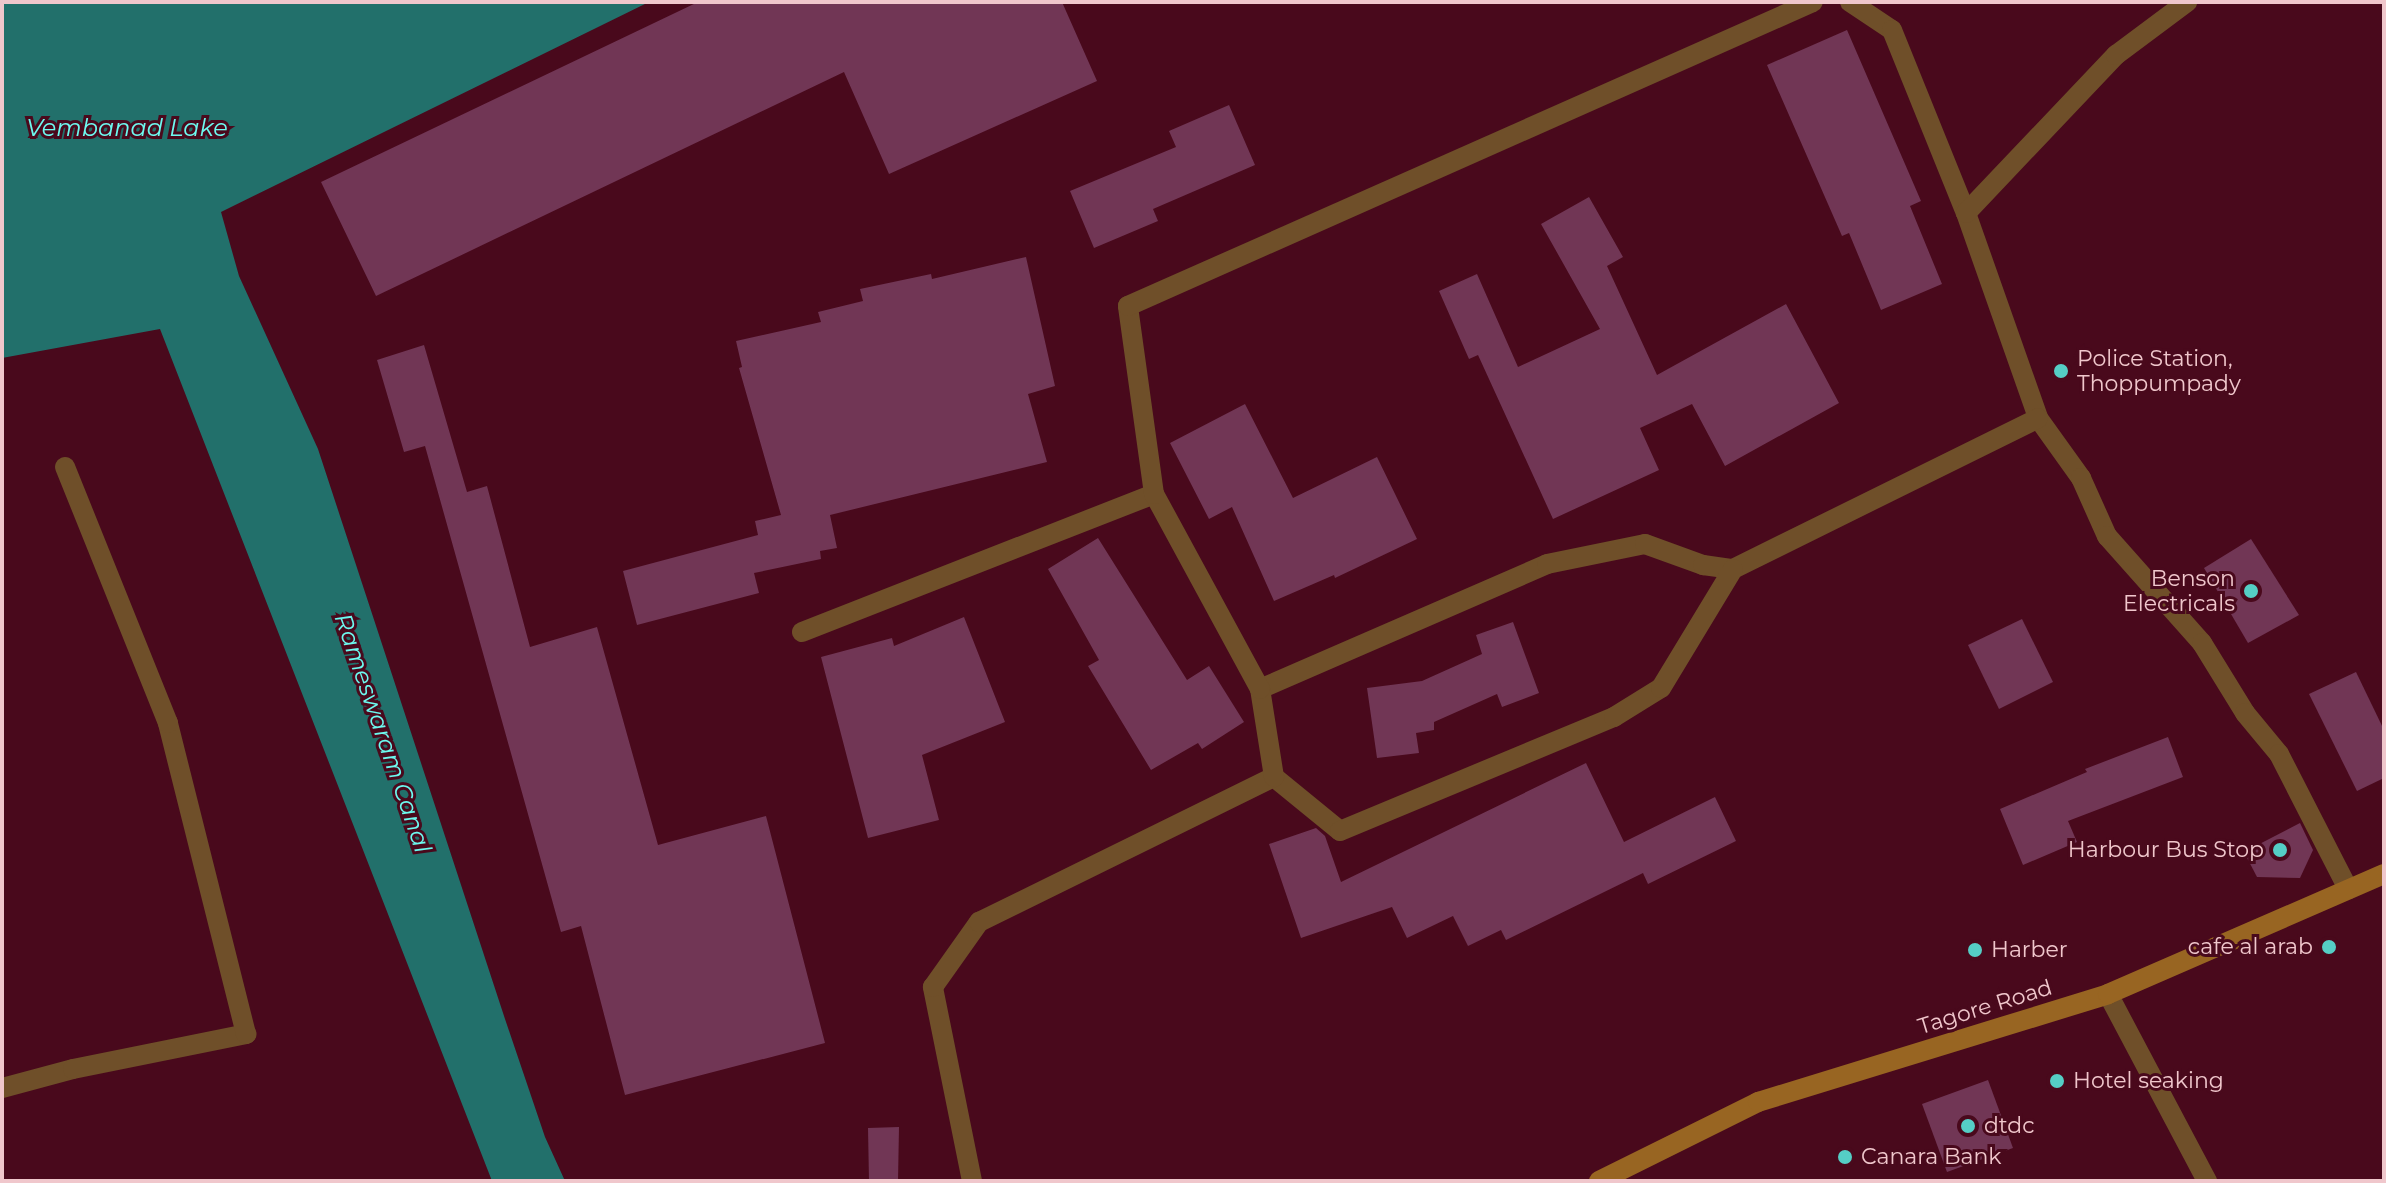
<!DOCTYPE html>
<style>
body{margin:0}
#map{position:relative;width:2386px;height:1183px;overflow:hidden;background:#49091c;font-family:Montserrat,sans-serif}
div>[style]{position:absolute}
.water>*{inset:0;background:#22706b}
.building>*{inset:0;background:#713655}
.street>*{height:20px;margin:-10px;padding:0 10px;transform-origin:10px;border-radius:10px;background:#6f4f29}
.secondary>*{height:20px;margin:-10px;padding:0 10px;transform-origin:10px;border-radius:10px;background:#986522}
.dots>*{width:22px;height:22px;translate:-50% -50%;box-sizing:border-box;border:4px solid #49091c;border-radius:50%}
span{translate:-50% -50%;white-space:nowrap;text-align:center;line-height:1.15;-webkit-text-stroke:6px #49091c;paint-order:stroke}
.poi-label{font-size:22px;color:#f0c7cc}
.left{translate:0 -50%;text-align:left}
.right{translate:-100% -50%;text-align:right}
.street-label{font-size:22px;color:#f0c7cc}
.water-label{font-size:24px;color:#6dfaf0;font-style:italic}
.frame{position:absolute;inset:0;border:4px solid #f0c7cc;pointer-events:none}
</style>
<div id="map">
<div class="water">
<div style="clip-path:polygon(2px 2px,649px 2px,221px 212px,239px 276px,318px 449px,505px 1019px,545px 1137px,565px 1181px,492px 1181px,160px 329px,2px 358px)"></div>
</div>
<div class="building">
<div style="clip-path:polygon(698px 2px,1062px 2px,1097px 81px,889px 174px,844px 72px,376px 296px,321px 182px)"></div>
<div style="clip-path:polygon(1847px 30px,1921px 201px,1910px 206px,1942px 284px,1881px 310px,1849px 233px,1842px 236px,1767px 65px)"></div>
<div style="clip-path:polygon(1229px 105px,1255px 165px,1153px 209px,1158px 221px,1094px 248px,1070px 191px,1176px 147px,1169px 131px)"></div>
<div style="clip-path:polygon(1589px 197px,1623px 257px,1607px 266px,1657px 375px,1786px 304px,1839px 403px,1725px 466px,1692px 404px,1640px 428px,1659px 470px,1553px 519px,1478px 355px,1469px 359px,1439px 291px,1477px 274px,1518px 367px,1600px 329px,1541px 224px)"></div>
<div style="clip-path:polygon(1026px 257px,1055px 386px,1028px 394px,1047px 462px,830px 515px,837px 548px,820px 551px,821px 559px,754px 573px,759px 593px,637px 625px,623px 571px,758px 535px,755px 521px,781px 515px,739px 368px,742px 367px,736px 341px,821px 322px,818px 312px,863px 301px,860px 289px,931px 274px,932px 279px)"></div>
<div style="clip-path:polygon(424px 345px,467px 492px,487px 486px,530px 647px,597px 627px,658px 845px,766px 816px,825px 1043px,625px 1095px,581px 926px,561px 932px,425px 446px,404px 452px,377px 360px)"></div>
<div style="clip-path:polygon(1245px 404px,1293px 498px,1377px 457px,1417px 539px,1335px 578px,1334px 575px,1274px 601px,1232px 507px,1209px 519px,1170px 443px)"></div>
<div style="clip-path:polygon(1098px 538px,1187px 680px,1209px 666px,1244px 722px,1202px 749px,1198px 743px,1151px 770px,1088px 666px,1099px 660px,1048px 569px)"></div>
<div style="clip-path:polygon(2251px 539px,2299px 615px,2248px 643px,2204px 568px)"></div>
<div style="clip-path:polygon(964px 617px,1005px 722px,922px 755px,939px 820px,868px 838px,821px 657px,892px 638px,894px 646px)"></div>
<div style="clip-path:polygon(2022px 619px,2053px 682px,1999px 709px,1968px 645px)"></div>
<div style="clip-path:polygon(1513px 622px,1539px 693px,1502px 707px,1497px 694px,1434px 722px,1434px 730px,1416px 733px,1419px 753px,1377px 758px,1367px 688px,1422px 681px,1482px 654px,1476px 635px)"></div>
<div style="clip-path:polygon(2356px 672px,2384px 730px,2384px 778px,2357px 791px,2309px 694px)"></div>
<div style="clip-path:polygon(2168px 737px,2183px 777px,2068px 821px,2077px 842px,2023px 865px,2000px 809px,2087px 772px,2085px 769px)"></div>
<div style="clip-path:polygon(1586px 763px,1624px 842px,1715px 797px,1736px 841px,1648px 884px,1643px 873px,1506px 940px,1501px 930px,1468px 946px,1453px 916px,1407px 938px,1392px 907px,1301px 938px,1269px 844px,1316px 828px,1325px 836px,1341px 882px)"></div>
<div style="clip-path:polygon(2300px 823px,2313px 850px,2300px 878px,2257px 877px,2244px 852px)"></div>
<div style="clip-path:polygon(1988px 1080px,2013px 1148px,1947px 1172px,1922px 1104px)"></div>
<div style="clip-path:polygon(899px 1127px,898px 1181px,869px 1181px,868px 1128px)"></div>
</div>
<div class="street">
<div style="left:1850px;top:2px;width:50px;rotate:33.7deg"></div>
<div style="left:1892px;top:30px;width:197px;rotate:68deg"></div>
<div style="left:1966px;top:213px;width:217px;rotate:70.6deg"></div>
<div style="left:2038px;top:418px;width:74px;rotate:54.4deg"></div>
<div style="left:2081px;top:478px;width:64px;rotate:65.9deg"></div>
<div style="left:2107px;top:536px;width:143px;rotate:48.4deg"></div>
<div style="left:2202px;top:643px;width:82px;rotate:58.4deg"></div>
<div style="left:2245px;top:713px;width:53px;rotate:50.3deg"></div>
<div style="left:2279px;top:754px;width:152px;rotate:62.9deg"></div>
<div style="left:1966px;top:213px;width:218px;rotate:-46.5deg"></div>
<div style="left:2116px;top:55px;width:89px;rotate:-36.7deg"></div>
<div style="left:802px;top:632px;width:378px;rotate:-21.4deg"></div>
<div style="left:1260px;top:689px;width:313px;rotate:-23.5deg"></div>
<div style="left:1547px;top:564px;width:100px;rotate:-11.5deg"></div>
<div style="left:1645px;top:544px;width:62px;rotate:19.9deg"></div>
<div style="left:1703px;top:565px;width:30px;rotate:8deg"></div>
<div style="left:1733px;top:569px;width:340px;rotate:-26.3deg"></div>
<div style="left:1274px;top:777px;width:85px;rotate:39.3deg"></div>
<div style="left:1340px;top:831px;width:297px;rotate:-22.6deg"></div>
<div style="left:1614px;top:717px;width:55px;rotate:-31.7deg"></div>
<div style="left:1661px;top:688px;width:139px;rotate:-58.8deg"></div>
<div style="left:2108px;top:994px;width:212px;rotate:62.1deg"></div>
<div style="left:2px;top:1088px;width:73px;rotate:-15deg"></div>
<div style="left:73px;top:1069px;width:177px;rotate:-11.4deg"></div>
<div style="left:246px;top:1034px;width:321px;rotate:-104.1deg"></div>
<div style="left:168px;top:723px;width:276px;rotate:-111.9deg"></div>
<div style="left:972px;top:1181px;width:198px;rotate:-101.4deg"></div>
<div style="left:933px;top:987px;width:80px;rotate:-54.7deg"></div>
<div style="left:979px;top:922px;width:329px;rotate:-26.2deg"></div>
<div style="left:1274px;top:777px;width:89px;rotate:-99deg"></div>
<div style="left:1260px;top:689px;width:222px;rotate:-118.5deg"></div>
<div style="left:1154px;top:494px;width:190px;rotate:-97.9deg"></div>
<div style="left:1128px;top:306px;width:749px;rotate:-23.93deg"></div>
</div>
<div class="secondary">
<div style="left:1599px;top:1181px;width:178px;rotate:-26.4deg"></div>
<div style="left:1758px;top:1102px;width:366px;rotate:-17.1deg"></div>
<div style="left:2108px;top:994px;width:301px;rotate:-23.5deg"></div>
</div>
<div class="dots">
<div style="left:2061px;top:371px;background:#55cec5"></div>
<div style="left:2251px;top:591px;background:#55cec5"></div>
<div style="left:2280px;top:850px;background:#55cec5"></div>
<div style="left:2329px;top:947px;background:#55cec5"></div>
<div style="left:1975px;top:950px;background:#55cec5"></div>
<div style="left:2057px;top:1081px;background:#55cec5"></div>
<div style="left:1968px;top:1126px;background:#55cec5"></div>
<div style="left:1845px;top:1157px;background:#55cec5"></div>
</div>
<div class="poi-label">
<span class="left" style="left:2077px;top:371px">Police Station,<br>Thoppumpady</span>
<span class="right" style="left:2235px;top:591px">Benson<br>Electricals</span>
<span class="right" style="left:2264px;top:850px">Harbour Bus Stop</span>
<span class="right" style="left:2313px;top:947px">cafe al arab</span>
<span class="left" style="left:1991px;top:950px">Harber</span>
<span class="left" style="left:2073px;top:1081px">Hotel seaking</span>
<span class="left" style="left:1984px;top:1126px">dtdc</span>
<span class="left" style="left:1861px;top:1157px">Canara Bank</span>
</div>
<div class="street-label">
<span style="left:1985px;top:1007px;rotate:-17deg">Tagore Road</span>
</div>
<div class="water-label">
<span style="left:127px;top:128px">Vembanad Lake</span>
<span style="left:383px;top:733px;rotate:71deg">Rameswaram Canal</span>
</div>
<div class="frame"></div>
</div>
